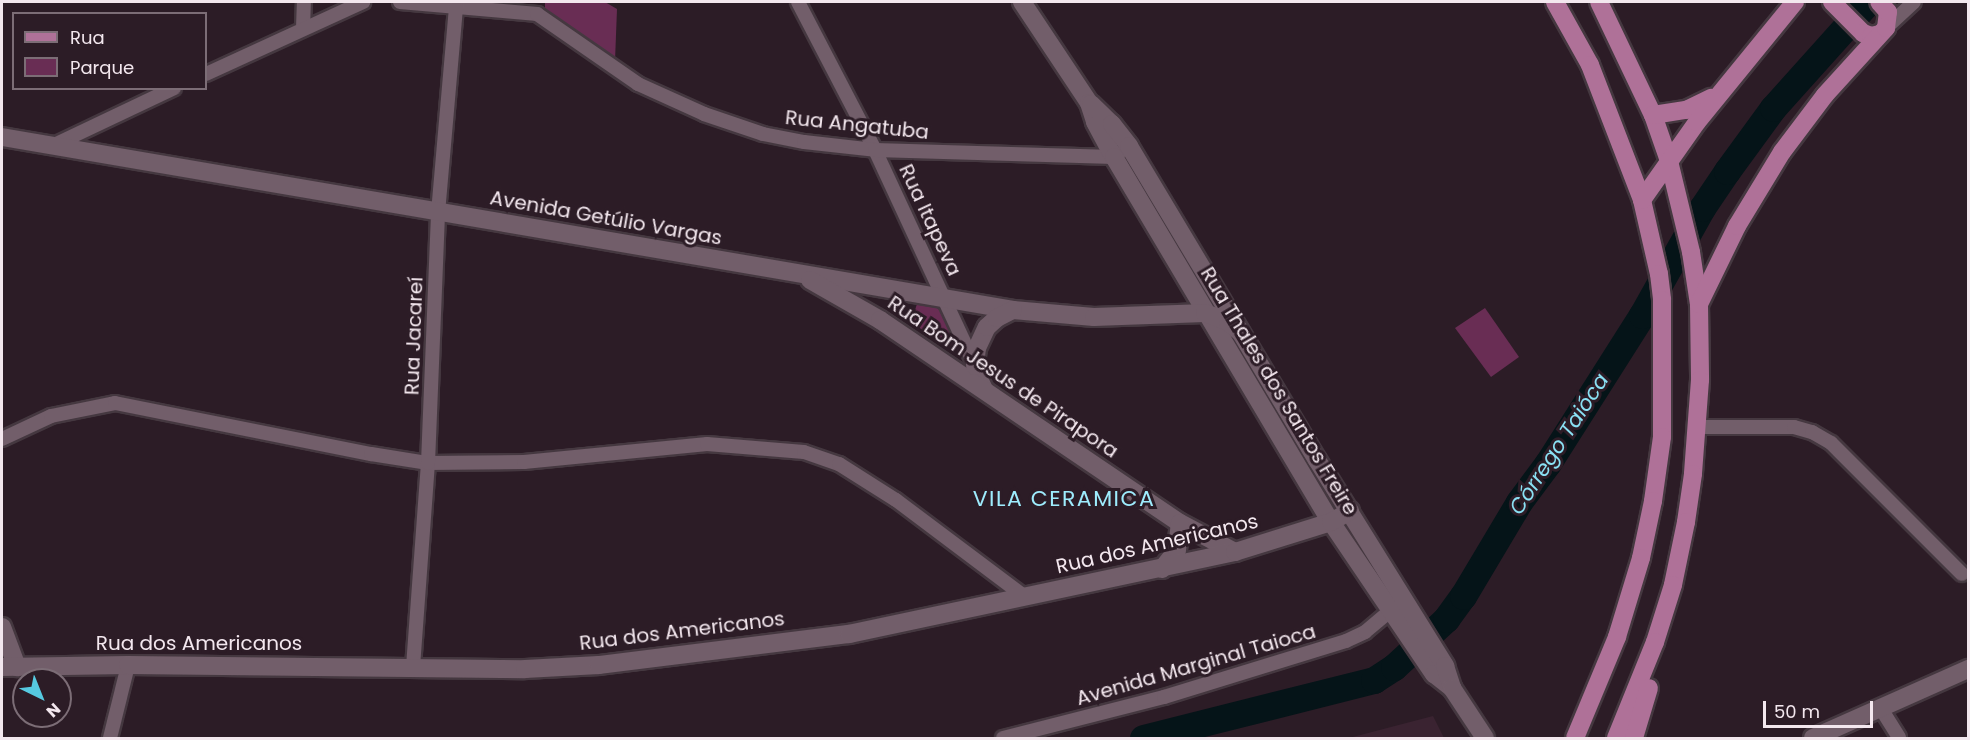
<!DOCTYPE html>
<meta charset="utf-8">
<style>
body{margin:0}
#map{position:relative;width:1970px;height:740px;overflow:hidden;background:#2c1c26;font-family:Poppins,sans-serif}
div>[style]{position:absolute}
.built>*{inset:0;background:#3a2331}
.green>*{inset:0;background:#692d54}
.river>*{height:27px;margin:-13.5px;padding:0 13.5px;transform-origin:13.5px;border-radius:13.5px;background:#051418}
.roads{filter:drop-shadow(2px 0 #453840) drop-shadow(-2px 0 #453840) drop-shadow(0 2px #453840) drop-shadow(0 -2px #453840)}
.street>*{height:14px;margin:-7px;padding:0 7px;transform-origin:7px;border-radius:7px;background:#725e6a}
.secondary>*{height:18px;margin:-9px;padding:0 9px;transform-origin:9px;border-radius:9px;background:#725e6a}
.primary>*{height:18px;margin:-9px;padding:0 9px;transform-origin:9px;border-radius:9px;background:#af7198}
span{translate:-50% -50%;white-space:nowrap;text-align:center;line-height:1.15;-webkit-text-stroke:6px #2c1c26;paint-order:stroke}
.street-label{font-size:20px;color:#f3e7ee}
.water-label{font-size:21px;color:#8ae1f4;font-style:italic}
.quarter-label{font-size:22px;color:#9eecfd;letter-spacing:1.5px}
.frame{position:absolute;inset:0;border:3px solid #f3e7ee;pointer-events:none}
.legend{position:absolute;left:12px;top:12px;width:195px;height:78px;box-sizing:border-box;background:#2c1c26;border:2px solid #7c6d76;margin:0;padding:8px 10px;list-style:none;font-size:18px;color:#f3e7ee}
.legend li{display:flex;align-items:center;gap:12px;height:30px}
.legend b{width:30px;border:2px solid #7c6d76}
.north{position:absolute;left:12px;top:668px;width:60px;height:60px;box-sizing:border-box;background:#2c1c26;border:2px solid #7c6d76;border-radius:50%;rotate:137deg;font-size:16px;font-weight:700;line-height:24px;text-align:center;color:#f3e7ee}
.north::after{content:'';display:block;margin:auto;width:21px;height:27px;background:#56c9e0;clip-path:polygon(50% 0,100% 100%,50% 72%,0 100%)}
.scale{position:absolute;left:1763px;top:701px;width:110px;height:27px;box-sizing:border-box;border:3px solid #f3e7ee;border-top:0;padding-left:8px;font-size:18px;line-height:21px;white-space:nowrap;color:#f3e7ee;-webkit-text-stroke:4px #2c1c26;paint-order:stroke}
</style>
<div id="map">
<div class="built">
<div style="clip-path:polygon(1433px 716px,1444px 738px,1349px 738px)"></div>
</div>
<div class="green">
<div style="clip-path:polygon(545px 2px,605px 2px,617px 9px,615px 61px,545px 10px)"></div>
<div style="clip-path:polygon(925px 302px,934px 305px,949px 319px,958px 338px,951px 346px,946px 346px,911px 322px,917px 304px)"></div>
<div style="clip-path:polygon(1485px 308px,1519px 357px,1491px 377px,1455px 328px)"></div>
</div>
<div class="river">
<div style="left:1143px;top:738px;width:238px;rotate:-14.1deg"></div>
<div style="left:1374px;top:680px;width:24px;rotate:-33deg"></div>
<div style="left:1394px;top:667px;width:71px;rotate:-42.7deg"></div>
<div style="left:1446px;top:619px;width:29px;rotate:-54deg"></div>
<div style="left:1463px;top:596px;width:109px;rotate:-59.2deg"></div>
<div style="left:1519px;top:502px;width:49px;rotate:-53.4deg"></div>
<div style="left:1548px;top:463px;width:175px;rotate:-57.6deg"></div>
<div style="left:1642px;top:315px;width:123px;rotate:-60.7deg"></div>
<div style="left:1702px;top:208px;width:45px;rotate:-56deg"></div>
<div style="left:1727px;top:171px;width:78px;rotate:-53.9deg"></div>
<div style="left:1773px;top:108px;width:142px;rotate:-48.1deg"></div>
</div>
<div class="roads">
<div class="street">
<div style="left:400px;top:2px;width:138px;rotate:5deg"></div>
<div style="left:798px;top:2px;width:167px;rotate:62.5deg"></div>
<div style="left:875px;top:150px;width:268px;rotate:65.1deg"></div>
<div style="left:537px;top:14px;width:123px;rotate:34.7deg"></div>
<div style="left:638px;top:84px;width:72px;rotate:24.4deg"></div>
<div style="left:704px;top:114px;width:62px;rotate:18.7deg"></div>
<div style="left:763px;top:134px;width:42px;rotate:11deg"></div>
<div style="left:804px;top:142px;width:71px;rotate:6.4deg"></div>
<div style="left:875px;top:150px;width:239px;rotate:1.7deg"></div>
<div style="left:1114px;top:157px;width:6px;rotate:-39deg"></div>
<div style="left:303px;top:28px;width:26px;rotate:-88deg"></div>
<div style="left:1886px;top:28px;width:38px;rotate:-43deg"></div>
<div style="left:206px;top:74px;width:173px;rotate:-24.6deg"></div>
<div style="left:52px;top:146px;width:135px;rotate:-25.4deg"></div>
<div style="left:1697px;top:427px;width:97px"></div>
<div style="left:1794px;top:427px;width:19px;rotate:16deg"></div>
<div style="left:1812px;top:432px;width:22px;rotate:30deg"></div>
<div style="left:1831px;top:443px;width:185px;rotate:45deg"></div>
<div style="left:2px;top:439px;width:54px;rotate:-25.1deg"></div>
<div style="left:51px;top:416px;width:65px;rotate:-11.5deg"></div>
<div style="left:115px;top:403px;width:261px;rotate:11.3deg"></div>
<div style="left:371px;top:454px;width:58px;rotate:9deg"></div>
<div style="left:428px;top:463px;width:96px;rotate:-0.6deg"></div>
<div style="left:524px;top:462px;width:184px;rotate:-5.6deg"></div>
<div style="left:707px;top:444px;width:97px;rotate:4.7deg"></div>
<div style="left:804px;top:452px;width:37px;rotate:19deg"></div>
<div style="left:839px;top:464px;width:67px;rotate:32.3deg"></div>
<div style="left:896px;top:500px;width:160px;rotate:36.9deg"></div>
<div style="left:413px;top:667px;width:205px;rotate:-85.8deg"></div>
<div style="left:428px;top:463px;width:250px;rotate:-87.7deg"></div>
<div style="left:438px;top:213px;width:207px;rotate:-85deg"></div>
<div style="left:1880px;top:707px;width:36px;rotate:58deg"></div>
<div style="left:110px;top:738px;width:75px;rotate:-76.1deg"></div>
<div style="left:1003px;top:738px;width:166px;rotate:-14.3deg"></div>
<div style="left:1164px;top:697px;width:190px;rotate:-17.1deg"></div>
<div style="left:1346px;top:641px;width:21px;rotate:-25deg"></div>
<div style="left:1365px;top:632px;width:34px;rotate:-40deg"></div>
</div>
<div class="secondary">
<div style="left:1022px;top:2px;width:121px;rotate:56.4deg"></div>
<div style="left:1089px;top:103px;width:20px;rotate:72deg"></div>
<div style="left:1095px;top:122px;width:40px;rotate:62deg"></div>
<div style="left:1114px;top:157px;width:425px;rotate:59.3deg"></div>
<div style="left:1331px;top:522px;width:184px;rotate:55.9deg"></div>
<div style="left:1434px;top:674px;width:23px;rotate:38deg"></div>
<div style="left:1091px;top:104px;width:29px;rotate:44deg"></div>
<div style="left:1112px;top:124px;width:28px;rotate:52deg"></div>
<div style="left:1129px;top:146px;width:366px;rotate:59.1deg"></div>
<div style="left:1317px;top:460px;width:243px;rotate:58.1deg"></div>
<div style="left:1445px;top:666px;width:23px;rotate:72deg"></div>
<div style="left:1452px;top:688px;width:60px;rotate:56.6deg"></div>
<div style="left:2px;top:137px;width:1026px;rotate:9.71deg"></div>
<div style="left:1013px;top:310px;width:81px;rotate:4.9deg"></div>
<div style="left:1094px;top:317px;width:111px;rotate:-2.1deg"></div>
<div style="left:1205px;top:313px;width:25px;rotate:21deg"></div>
<div style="left:1228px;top:322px;width:16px;rotate:40deg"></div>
<div style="left:810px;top:280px;width:81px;rotate:29.7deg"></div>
<div style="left:880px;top:320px;width:362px;rotate:34.1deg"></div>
<div style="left:1180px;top:523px;width:62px;rotate:27.8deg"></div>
<div style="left:975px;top:366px;width:18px;rotate:-84deg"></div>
<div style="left:977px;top:348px;width:23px;rotate:-65deg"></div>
<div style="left:987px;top:327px;width:13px;rotate:-42deg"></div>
<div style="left:997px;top:318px;width:18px;rotate:-27deg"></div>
<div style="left:1162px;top:569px;width:24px;rotate:-52deg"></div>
<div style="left:1177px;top:550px;width:27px;rotate:-84deg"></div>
<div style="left:2px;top:627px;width:43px;rotate:69.4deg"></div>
<div style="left:2px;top:667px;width:126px;rotate:-0.9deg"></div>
<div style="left:128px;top:665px;width:397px;rotate:0.6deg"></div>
<div style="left:525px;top:669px;width:74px;rotate:-3.1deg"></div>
<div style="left:599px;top:665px;width:252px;rotate:-7.1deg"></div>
<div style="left:849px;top:634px;width:395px;rotate:-12deg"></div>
<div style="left:1235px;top:552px;width:101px;rotate:-17.4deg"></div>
<div style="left:1331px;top:522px;width:22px;rotate:-30deg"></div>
<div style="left:1813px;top:738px;width:170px;rotate:-24deg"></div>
</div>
<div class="primary">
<div style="left:1555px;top:2px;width:72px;rotate:60.9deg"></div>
<div style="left:1590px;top:65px;width:145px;rotate:68.9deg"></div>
<div style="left:1642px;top:200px;width:76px;rotate:77.1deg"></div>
<div style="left:1659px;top:274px;width:26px;rotate:83deg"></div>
<div style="left:1662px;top:300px;width:137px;rotate:90deg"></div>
<div style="left:1662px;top:437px;width:65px;rotate:98deg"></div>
<div style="left:1653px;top:501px;width:58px;rotate:101.9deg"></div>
<div style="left:1641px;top:558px;width:83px;rotate:106.9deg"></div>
<div style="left:1617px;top:637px;width:109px;rotate:112.6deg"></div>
<div style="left:1599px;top:2px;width:125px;rotate:64.5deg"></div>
<div style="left:1653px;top:115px;width:49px;rotate:70.8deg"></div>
<div style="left:1669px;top:161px;width:94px;rotate:76.4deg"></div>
<div style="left:1691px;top:252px;width:53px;rotate:81.3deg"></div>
<div style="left:1699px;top:304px;width:76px;rotate:89.2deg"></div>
<div style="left:1700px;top:380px;width:94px;rotate:94.3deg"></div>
<div style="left:1693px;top:474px;width:49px;rotate:98.3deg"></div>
<div style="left:1686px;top:522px;width:64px;rotate:101.7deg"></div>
<div style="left:1673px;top:585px;width:60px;rotate:107.5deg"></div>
<div style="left:1655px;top:642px;width:104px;rotate:112.1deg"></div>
<div style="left:1832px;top:2px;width:44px;rotate:45deg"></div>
<div style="left:1863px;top:33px;width:9px;rotate:21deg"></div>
<div style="left:1871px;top:36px;width:9px;rotate:-13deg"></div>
<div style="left:1653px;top:115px;width:33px;rotate:-9deg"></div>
<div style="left:1686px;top:110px;width:28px;rotate:-26deg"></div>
<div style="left:1642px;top:200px;width:95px;rotate:-54.8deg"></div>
<div style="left:1697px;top:122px;width:155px;rotate:-50.8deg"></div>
<div style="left:1699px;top:304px;width:87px;rotate:-64deg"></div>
<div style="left:1737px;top:226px;width:87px;rotate:-58.7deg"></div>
<div style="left:1782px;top:152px;width:71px;rotate:-53deg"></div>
<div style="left:1825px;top:95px;width:91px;rotate:-47.7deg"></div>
<div style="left:1886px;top:28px;width:16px;rotate:-83deg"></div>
<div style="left:1888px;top:12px;width:13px;rotate:-132deg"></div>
<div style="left:1634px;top:738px;width:52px;rotate:-73.3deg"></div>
</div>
</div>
<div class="street-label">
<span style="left:857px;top:125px;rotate:6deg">Rua Angatuba</span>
<span style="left:606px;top:218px;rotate:10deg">Avenida Getúlio Vargas</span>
<span style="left:930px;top:220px;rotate:65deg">Rua Itapeva</span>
<span style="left:414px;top:336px;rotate:-88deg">Rua Jacareí</span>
<span style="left:1003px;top:377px;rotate:34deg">Rua Bom Jesus de Pirapora</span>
<span style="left:1279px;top:391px;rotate:59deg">Rua Thales dos Santos Freire</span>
<span style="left:1157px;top:544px;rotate:-13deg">Rua dos Americanos</span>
<span style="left:682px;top:631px;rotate:-7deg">Rua dos Americanos</span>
<span style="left:199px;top:643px">Rua dos Americanos</span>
<span style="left:1196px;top:665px;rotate:-16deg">Avenida Marginal Taioca</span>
</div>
<div class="water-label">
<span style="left:1559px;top:444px;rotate:-57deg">Córrego Taióca</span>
</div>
<div class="quarter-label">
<span style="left:1064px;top:499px">VILA CERAMICA</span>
</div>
<div class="frame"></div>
<ul class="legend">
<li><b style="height:8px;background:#af7198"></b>Rua</li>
<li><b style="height:16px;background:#692d54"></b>Parque</li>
</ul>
<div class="north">N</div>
<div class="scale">50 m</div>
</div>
